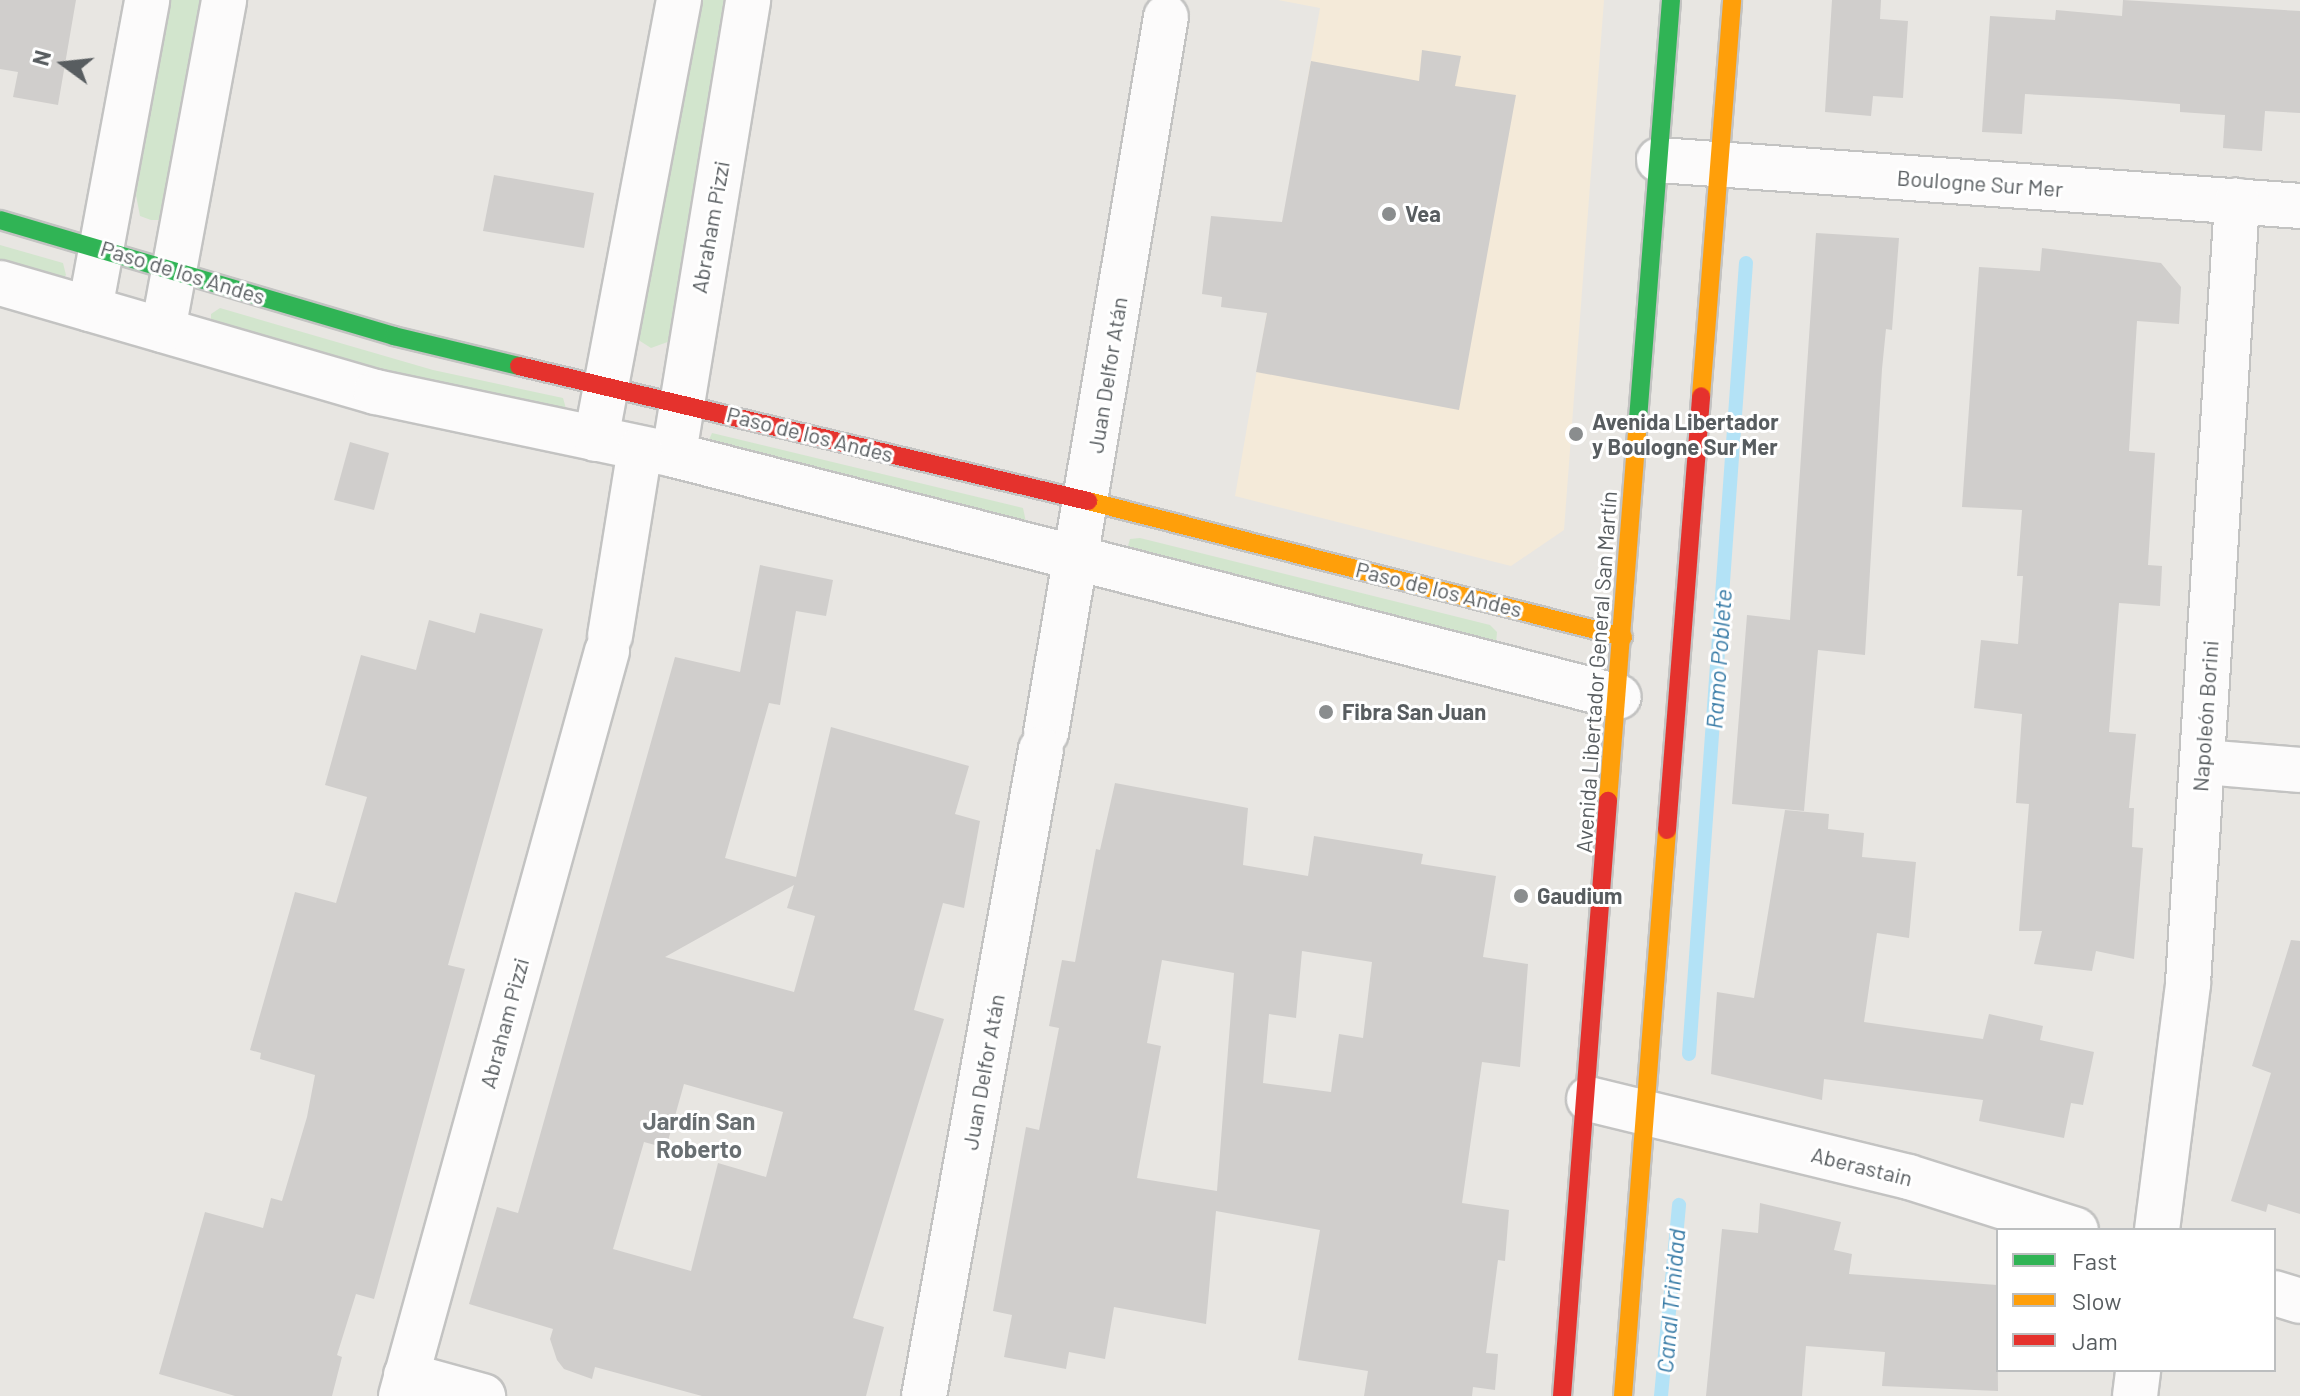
<!DOCTYPE html>
<meta charset="utf-8">
<style>
body{margin:0}
#map{position:relative;width:2300px;height:1396px;overflow:hidden;background:#e8e6e2;font-family:Barlow,sans-serif}
div>[style]{position:absolute}
.commercial>*{inset:0;background:#f4ead9}
.green>*{inset:0;background:#d2e5cd}
.stream>*{height:14px;margin:-7px;padding:0 7px;transform-origin:7px;border-radius:7px;background:#b3e2f6}
.building>*{inset:0;background:#d0cecc}
.roads{filter:drop-shadow(2px 0 #c3c3c2) drop-shadow(-2px 0 #c3c3c2) drop-shadow(0 2px #c3c3c2) drop-shadow(0 -2px #c3c3c2)}
.street>*{height:44px;margin:-22px;padding:0 22px;transform-origin:22px;border-radius:22px;background:#fcfbfb}
.fast>*{height:18px;margin:-9px;padding:0 9px;transform-origin:9px;border-radius:9px;background:#30b455}
.slow>*{height:18px;margin:-9px;padding:0 9px;transform-origin:9px;border-radius:9px;background:#ff9f0a}
.jam>*{height:18px;margin:-9px;padding:0 9px;transform-origin:9px;border-radius:9px;background:#e5322d}
.dots>*{width:22px;height:22px;translate:-50% -50%;box-sizing:border-box;border:4px solid #fff;border-radius:50%}
span{translate:-50% -50%;white-space:nowrap;text-align:center;line-height:1.15;-webkit-text-stroke:6px #fff;paint-order:stroke}
.street-label{font-size:22px;color:#585d60}
.poi-label{font-size:22px;color:#585d60;font-weight:700}
.left{translate:0 -50%;text-align:left}
.water-label{font-size:24px;color:#397ca7;font-style:italic}
.neighbourhood-label{font-size:24px;color:#696f72;font-weight:700}
.legend{position:absolute;left:1996px;top:1228px;width:280px;height:144px;box-sizing:border-box;background:#fff;border:2px solid #bcbebf;margin:0;padding:10px 14px;list-style:none;font-size:24px;color:#585d60}
.legend li{display:flex;align-items:center;gap:16px;height:40px}
.legend b{width:40px;border:2px solid #bcbebf}
.north{position:absolute;left:24px;top:24px;width:80px;height:80px;-webkit-text-stroke:6px #fff;paint-order:stroke;rotate:285deg;font-size:22px;font-weight:700;line-height:32px;text-align:center;color:#585d60}
.north::after{content:'';display:block;margin:auto;width:28px;height:36px;background:#585d60;clip-path:polygon(50% 0,100% 100%,50% 72%,0 100%)}
</style>
<div id="map">
<div class="commercial">
<div style="clip-path:polygon(1278px 0,1604px 0,1564px 530px,1511px 566px,1235px 496px,1320px 8px)"></div>
</div>
<div class="green">
<div style="clip-path:polygon(169px 0,206px 0,162px 220px,151px 220px,140px 216px,136px 195px)"></div>
<div style="clip-path:polygon(694px 0,733px 0,673px 340px,651px 348px,640px 341px,638px 330px)"></div>
<div style="clip-path:polygon(0 245px,63px 263px,66px 275px,62px 281px,0 266px)"></div>
<div style="clip-path:polygon(220px 308px,433px 370px,563px 398px,567px 412px,437px 392px,211px 325px,211px 314px)"></div>
<div style="clip-path:polygon(712px 433px,1023px 508px,1026px 522px,708px 442px)"></div>
<div style="clip-path:polygon(1140px 538px,1490px 625px,1497px 632px,1496px 643px,1126px 553px,1130px 539px)"></div>
</div>
<div class="stream">
<div style="left:1689px;top:1054px;width:793px;rotate:-85.88deg"></div>
<div style="left:1661px;top:1396px;width:192px;rotate:-84.6deg"></div>
</div>
<div class="building">
<div style="clip-path:polygon(0 0,76px 0,58px 105px,13px 97px,18px 72px,0 69px)"></div>
<div style="clip-path:polygon(1832px 0,1881px 0,1880px 19px,1908px 21px,1903px 98px,1873px 96px,1871px 116px,1825px 112px)"></div>
<div style="clip-path:polygon(2123px 0,2300px 11px,2300px 113px,2265px 111px,2262px 151px,2223px 148px,2225px 115px,2180px 112px,2180px 104px,2116px 99px,2025px 94px,2022px 134px,1982px 132px,1990px 16px,2055px 20px,2056px 10px,2122px 16px)"></div>
<div style="clip-path:polygon(1422px 50px,1461px 56px,1455px 86px,1516px 95px,1459px 410px,1256px 372px,1267px 313px,1221px 307px,1222px 297px,1202px 294px,1211px 216px,1282px 222px,1311px 61px,1419px 81px)"></div>
<div style="clip-path:polygon(494px 175px,594px 193px,584px 248px,483px 231px)"></div>
<div style="clip-path:polygon(1816px 233px,1899px 238px,1892px 330px,1886px 329px,1882px 369px,1865px 655px,1818px 650px,1804px 811px,1732px 804px,1747px 615px,1790px 620px)"></div>
<div style="clip-path:polygon(2042px 248px,2161px 263px,2181px 287px,2179px 324px,2137px 321px,2129px 451px,2155px 453px,2148px 565px,2162px 566px,2160px 606px,2119px 603px,2109px 732px,2136px 734px,2129px 808px,2134px 808px,2132px 847px,2143px 848px,2134px 959px,2096px 951px,2092px 971px,2034px 964px,2042px 931px,2019px 931px,2029px 804px,2016px 803px,2022px 714px,1974px 708px,1981px 640px,2018px 644px,2023px 576px,2017px 576px,2022px 510px,1962px 507px,1979px 267px,2040px 271px)"></div>
<div style="clip-path:polygon(350px 442px,389px 453px,374px 510px,334px 500px)"></div>
<div style="clip-path:polygon(evenodd,760px 565px,833px 580px,826px 616px,796px 611px,780px 705px,769px 703px,725px 858px,796px 877px,831px 727px,969px 766px,955px 814px,980px 821px,964px 908px,943px 903px,914px 1010px,944px 1019px,853px 1318px,884px 1327px,866px 1396px,702px 1396px,595px 1367px,592px 1379px,564px 1369px,557px 1360px,550px 1339px,553px 1329px,469px 1304px,497px 1207px,518px 1213px,675px 657px,740px 672px,760px 565px,794px 885px,787px 908px,815px 916px,794px 992px,665px 957px,794px 885px,760px 565px,684px 1084px,783px 1112px,766px 1177px,718px 1163px,691px 1271px,613px 1249px,644px 1142px,666px 1148px,684px 1084px)"></div>
<div style="clip-path:polygon(480px 613px,543px 629px,448px 965px,465px 969px,374px 1299px,356px 1294px,337px 1355px,342px 1357px,332px 1396px,235px 1396px,159px 1374px,205px 1212px,263px 1228px,271px 1198px,282px 1201px,307px 1117px,315px 1075px,260px 1059px,261px 1053px,250px 1050px,295px 892px,336px 903px,367px 797px,325px 785px,361px 655px,416px 670px,429px 620px,475px 633px)"></div>
<div style="clip-path:polygon(evenodd,1115px 783px,1248px 808px,1243px 865px,1308px 876px,1314px 836px,1423px 854px,1421px 864px,1496px 876px,1483px 957px,1528px 964px,1520px 1067px,1482px 1062px,1462px 1203px,1509px 1210px,1505px 1261px,1498px 1260px,1486px 1353px,1498px 1354px,1495px 1390px,1473px 1387px,1472px 1396px,1364px 1396px,1368px 1371px,1298px 1360px,1320px 1230px,1216px 1211px,1206px 1324px,1114px 1307px,1105px 1359px,1069px 1352px,1066px 1369px,1004px 1357px,1012px 1315px,993px 1311px,1026px 1127px,1039px 1130px,1059px 1028px,1049px 1026px,1062px 960px,1075px 962px,1096px 849px,1100px 850px,1115px 783px,1302px 951px,1372px 962px,1363px 1038px,1339px 1034px,1331px 1092px,1263px 1083px,1269px 1014px,1296px 1018px,1302px 951px,1115px 783px,1162px 960px,1234px 973px,1217px 1191px,1137px 1178px,1161px 1046px,1147px 1043px,1162px 960px)"></div>
<div style="clip-path:polygon(1785px 810px,1829px 814px,1828px 829px,1864px 833px,1862px 857px,1916px 862px,1909px 938px,1877px 933px,1864px 1022px,1983px 1039px,1989px 1014px,2043px 1026px,2040px 1040px,2094px 1052px,2083px 1105px,2071px 1103px,2064px 1138px,1979px 1121px,1983px 1100px,1824px 1079px,1822px 1100px,1711px 1074px,1717px 992px,1754px 998px)"></div>
<div style="clip-path:polygon(2291px 940px,2300px 941px,2300px 1214px,2268px 1204px,2266px 1212px,2231px 1201px,2271px 1073px,2252px 1066px)"></div>
<div style="clip-path:polygon(1760px 1203px,1841px 1222px,1834px 1250px,1852px 1254px,1849px 1274px,1997px 1285px,1998px 1391px,1882px 1386px,1885px 1352px,1806px 1346px,1802px 1396px,1706px 1396px,1722px 1229px,1758px 1233px)"></div>
</div>
<div class="roads">
<div class="street">
<div style="left:1659px;top:160px;width:643px;rotate:4.1deg"></div>
<div style="left:0;top:283px;width:391px;rotate:16.2deg"></div>
<div style="left:376px;top:392px;width:305px;rotate:11.9deg"></div>
<div style="left:674px;top:455px;width:975px;rotate:14.36deg"></div>
<div style="left:90px;top:309px;width:314px;rotate:-79.5deg"></div>
<div style="left:163px;top:330px;width:336px;rotate:-79.5deg"></div>
<div style="left:596px;top:439px;width:447px;rotate:-79.3deg"></div>
<div style="left:676px;top:441px;width:447px;rotate:-80.7deg"></div>
<div style="left:610px;top:636px;width:189px;rotate:-80.9deg"></div>
<div style="left:1046px;top:733px;width:726px;rotate:-80.49deg"></div>
<div style="left:2203px;top:762px;width:97px;rotate:4.7deg"></div>
<div style="left:1589px;top:1099px;width:329px;rotate:13.7deg"></div>
<div style="left:1909px;top:1177px;width:175px;rotate:17.6deg"></div>
<div style="left:2157px;top:1230px;width:249px;rotate:-82.8deg"></div>
<div style="left:2188px;top:983px;width:784px;rotate:-86.41deg"></div>
<div style="left:2274px;top:1293px;width:27px;rotate:17deg"></div>
<div style="left:406px;top:1375px;width:80px;rotate:15.3deg"></div>
<div style="left:401px;top:1396px;width:773px;rotate:-74.54deg"></div>
<div style="left:924px;top:1396px;width:657px;rotate:-79.75deg"></div>
<div style="left:2135px;top:1396px;width:26px;rotate:-83deg"></div>
</div>
<div class="fast">
<div style="left:0;top:220px;width:411px;rotate:16.4deg"></div>
<div style="left:394px;top:336px;width:129px;rotate:13.5deg"></div>
<div style="left:1637px;top:432px;width:433px;rotate:-85.5deg"></div>
</div>
<div class="slow">
<div style="left:1701px;top:396px;width:397px;rotate:-85.5deg"></div>
<div style="left:1088px;top:501px;width:552px;rotate:14.26deg"></div>
<div style="left:1608px;top:801px;width:370px;rotate:-85.5deg"></div>
<div style="left:1623px;top:1396px;width:568px;rotate:-85.55deg"></div>
</div>
<div class="jam">
<div style="left:519px;top:366px;width:585px;rotate:13.35deg"></div>
<div style="left:1667px;top:830px;width:435px;rotate:-85.5deg"></div>
<div style="left:1562px;top:1396px;width:597px;rotate:-85.58deg"></div>
</div>
</div>
<div class="dots">
<div style="left:1389px;top:214px;background:#8a8d8e"></div>
<div style="left:1576px;top:434px;background:#8a8d8e"></div>
<div style="left:1326px;top:712px;background:#8a8d8e"></div>
<div style="left:1521px;top:896px;background:#8a8d8e"></div>
</div>
<div class="street-label">
<span style="left:1980px;top:183px;rotate:4deg">Boulogne Sur Mer</span>
<span style="left:710px;top:227px;rotate:-80deg">Abraham Pizzi</span>
<span style="left:183px;top:272px;rotate:17deg">Paso de los Andes</span>
<span style="left:1107px;top:375px;rotate:-81deg">Juan Delfor Atán</span>
<span style="left:810px;top:434px;rotate:14deg">Paso de los Andes</span>
<span style="left:1439px;top:589px;rotate:14deg">Paso de los Andes</span>
<span style="left:1596px;top:672px;rotate:-86deg">Avenida Libertador General San Martín</span>
<span style="left:2205px;top:716px;rotate:-86deg">Napoleón Borini</span>
<span style="left:504px;top:1023px;rotate:-75deg">Abraham Pizzi</span>
<span style="left:983px;top:1072px;rotate:-80deg">Juan Delfor Atán</span>
<span style="left:1862px;top:1166px;rotate:14deg">Aberastain</span>
</div>
<div class="poi-label">
<span class="left" style="left:1405px;top:214px">Vea</span>
<span class="left" style="left:1592px;top:434px">Avenida Libertador<br>y Boulogne Sur Mer</span>
<span class="left" style="left:1342px;top:712px">Fibra San Juan</span>
<span class="left" style="left:1537px;top:896px">Gaudium</span>
</div>
<div class="water-label">
<span style="left:1718px;top:659px;rotate:-86deg">Ramo Poblete</span>
<span style="left:1670px;top:1301px;rotate:-85deg">Canal Trinidad</span>
</div>
<div class="neighbourhood-label">
<span style="left:699px;top:1135px">Jardín San<br>Roberto</span>
</div>
<ul class="legend">
<li><b style="height:10px;background:#30b455"></b>Fast</li>
<li><b style="height:10px;background:#ff9f0a"></b>Slow</li>
<li><b style="height:10px;background:#e5322d"></b>Jam</li>
</ul>
<div class="north">N</div>
</div>
